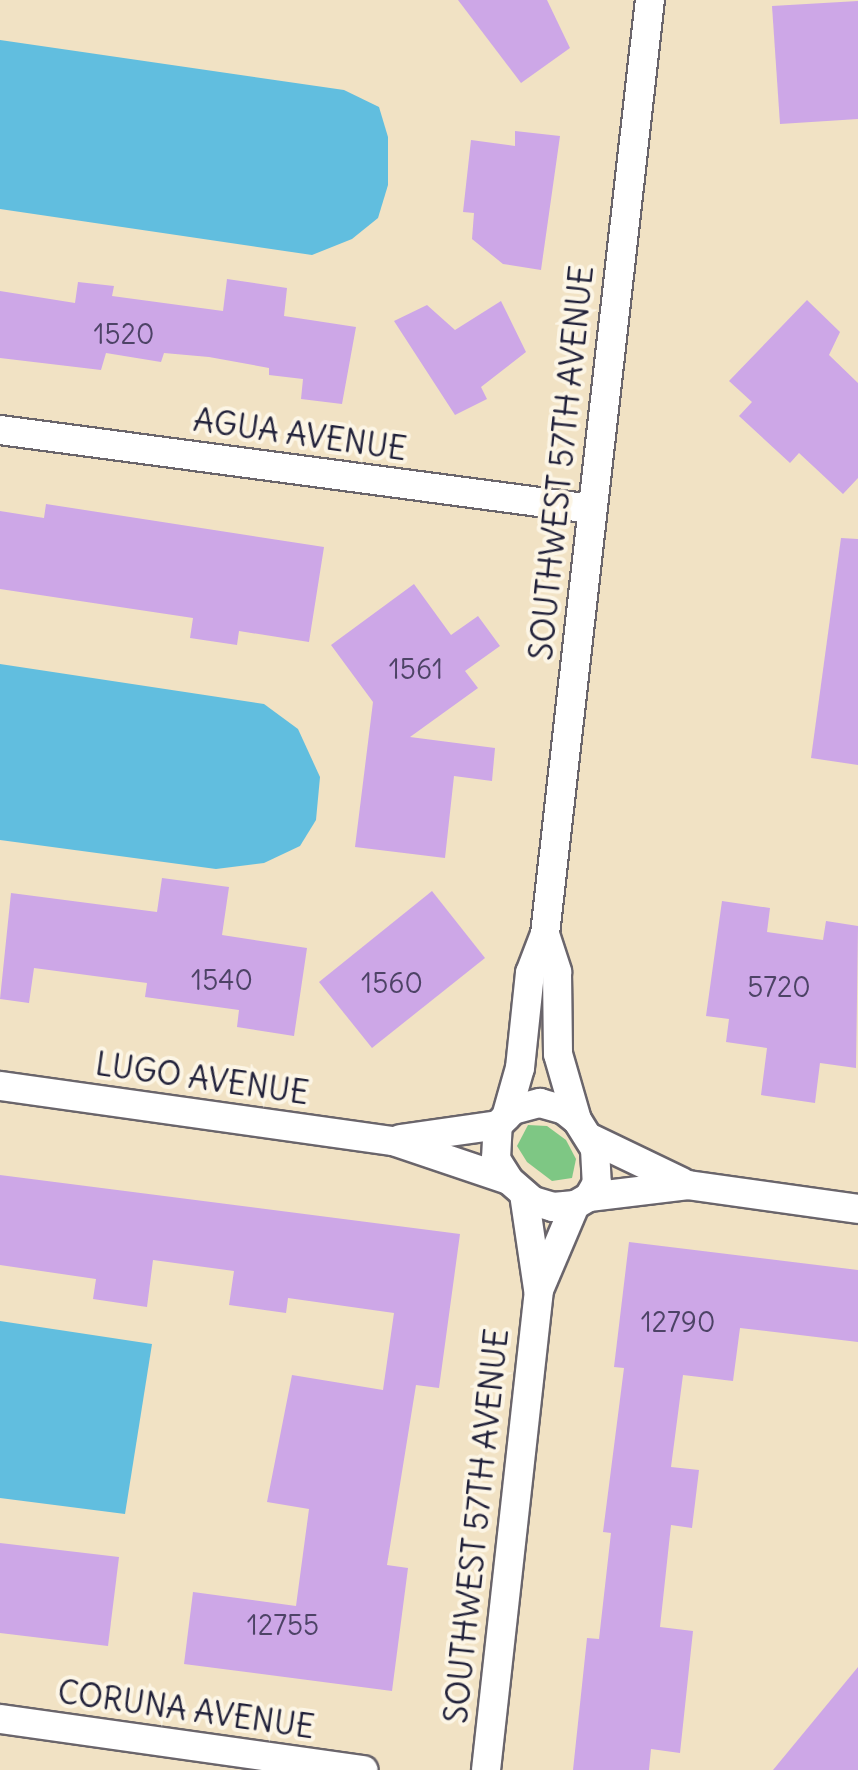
<!DOCTYPE html>
<style>
body{margin:0}
#map{position:relative;width:858px;height:1770px;overflow:hidden;background:#f1e2c4;font-family:Delius,sans-serif}
div>[style]{position:absolute}
.green>*{inset:0;background:#7ec784}
.water>*{inset:0;background:#61bedf}
.building>*{inset:0;background:#cda7e7}
.roads{filter:drop-shadow(2px 0 #6a656b) drop-shadow(-2px 0 #6a656b) drop-shadow(0 2px #6a656b) drop-shadow(0 -2px #6a656b)}
.minor>*{height:28px;margin:-14px;padding:0 14px;transform-origin:14px;border-radius:14px;background:#fff}
span{translate:-50% -50%;white-space:nowrap;text-align:center;line-height:1.15;-webkit-text-stroke:8px #fcf5e5;paint-order:stroke}
.number-label{font-size:28px;color:#4d4366}
.number-label span{-webkit-text-stroke-width:0}
.street-label{font-size:32px;color:#22223b}
</style>
<div id="map">
<div class="green">
<div style="clip-path:polygon(528px 1125px,547px 1126px,566px 1140px,576px 1159px,572px 1178px,552px 1181px,527px 1162px,517px 1146px)"></div>
</div>
<div class="water">
<div style="clip-path:polygon(0 40px,344px 90px,379px 107px,388px 137px,388px 185px,378px 218px,352px 239px,312px 255px,0 209px)"></div>
<div style="clip-path:polygon(0 664px,264px 704px,298px 729px,320px 777px,316px 820px,300px 846px,264px 863px,216px 869px,0 840px)"></div>
<div style="clip-path:polygon(0 1321px,152px 1344px,125px 1514px,0 1498px)"></div>
</div>
<div class="building">
<div style="clip-path:polygon(458px 0,547px 0,570px 48px,521px 83px)"></div>
<div style="clip-path:polygon(858px 1px,858px 119px,780px 124px,772px 6px)"></div>
<div style="clip-path:polygon(515px 131px,560px 136px,541px 270px,503px 264px,472px 239px,474px 213px,463px 212px,471px 140px,515px 146px)"></div>
<div style="clip-path:polygon(227px 279px,287px 288px,284px 316px,356px 327px,342px 404px,301px 399px,303px 379px,269px 375px,269px 368px,209px 357px,164px 353px,161px 362px,106px 353px,101px 370px,0 358px,0 291px,75px 303px,78px 282px,114px 286px,112px 296px,223px 311px)"></div>
<div style="clip-path:polygon(807px 300px,840px 332px,829px 355px,858px 383px,858px 478px,843px 494px,799px 453px,790px 463px,739px 416px,752px 402px,729px 381px)"></div>
<div style="clip-path:polygon(501px 301px,526px 352px,481px 387px,487px 399px,455px 415px,394px 321px,427px 305px,455px 330px)"></div>
<div style="clip-path:polygon(46px 504px,324px 547px,309px 642px,239px 631px,237px 645px,190px 638px,193px 618px,0 589px,0 511px,44px 518px)"></div>
<div style="clip-path:polygon(841px 538px,858px 539px,858px 765px,811px 758px)"></div>
<div style="clip-path:polygon(414px 584px,451px 635px,478px 616px,500px 646px,465px 671px,478px 688px,410px 737px,495px 748px,492px 781px,454px 776px,445px 858px,355px 847px,373px 702px,331px 645px)"></div>
<div style="clip-path:polygon(162px 878px,229px 887px,222px 935px,307px 948px,294px 1036px,237px 1027px,239px 1010px,145px 997px,147px 983px,34px 968px,29px 1003px,0 999px,11px 893px,157px 912px)"></div>
<div style="clip-path:polygon(432px 891px,485px 958px,372px 1048px,319px 982px)"></div>
<div style="clip-path:polygon(722px 901px,770px 908px,767px 932px,823px 940px,826px 921px,858px 926px,856px 1068px,820px 1063px,815px 1103px,761px 1095px,767px 1048px,726px 1042px,729px 1019px,706px 1016px)"></div>
<div style="clip-path:polygon(0 1175px,460px 1234px,439px 1388px,416px 1385px,387px 1565px,408px 1568px,392px 1691px,184px 1664px,193px 1592px,296px 1606px,309px 1509px,267px 1502px,292px 1375px,383px 1390px,394px 1313px,288px 1298px,286px 1313px,229px 1305px,234px 1271px,153px 1260px,147px 1307px,93px 1299px,96px 1279px,0 1265px)"></div>
<div style="clip-path:polygon(629px 1242px,858px 1270px,858px 1342px,740px 1328px,733px 1381px,683px 1375px,671px 1467px,699px 1470px,692px 1528px,671px 1525px,660px 1627px,693px 1631px,680px 1753px,651px 1749px,649px 1770px,573px 1770px,587px 1638px,599px 1639px,611px 1533px,603px 1532px,624px 1368px,614px 1367px)"></div>
<div style="clip-path:polygon(0 1543px,119px 1557px,108px 1646px,0 1633px)"></div>
<div style="clip-path:polygon(858px 1667px,858px 1770px,773px 1770px)"></div>
</div>
<div class="roads">
<div class="minor">
<div style="left:0;top:430px;width:596px;rotate:7.61deg"></div>
<div style="left:545px;top:934px;width:40px;rotate:72deg"></div>
<div style="left:557px;top:972px;width:82px;rotate:89.3deg"></div>
<div style="left:558px;top:1054px;width:69px;rotate:73.9deg"></div>
<div style="left:0;top:1086px;width:397px;rotate:8deg"></div>
<div style="left:393px;top:1141px;width:122px;rotate:18.6deg"></div>
<div style="left:540px;top:1103px;width:25px;rotate:16deg"></div>
<div style="left:564px;top:1110px;width:16px;rotate:38deg"></div>
<div style="left:577px;top:1120px;width:34px;rotate:58deg"></div>
<div style="left:595px;top:1149px;width:34px;rotate:87deg"></div>
<div style="left:597px;top:1183px;width:16px;rotate:120deg"></div>
<div style="left:589px;top:1197px;width:16px;rotate:150deg"></div>
<div style="left:575px;top:1205px;width:22px;rotate:175deg"></div>
<div style="left:553px;top:1207px;width:21px;rotate:-163deg"></div>
<div style="left:533px;top:1201px;width:32px;rotate:-139deg"></div>
<div style="left:509px;top:1180px;width:25px;rotate:-122deg"></div>
<div style="left:496px;top:1159px;width:34px;rotate:-87deg"></div>
<div style="left:498px;top:1125px;width:21px;rotate:-45deg"></div>
<div style="left:513px;top:1110px;width:28px;rotate:-15deg"></div>
<div style="left:506px;top:1117px;width:51px;rotate:-74.1deg"></div>
<div style="left:520px;top:1068px;width:96px;rotate:-84deg"></div>
<div style="left:530px;top:973px;width:42px;rotate:-69deg"></div>
<div style="left:545px;top:934px;width:940px;rotate:-83.59deg"></div>
<div style="left:590px;top:1138px;width:102px;rotate:25.6deg"></div>
<div style="left:400px;top:1139px;width:99px;rotate:-8.1deg"></div>
<div style="left:524px;top:1194px;width:96px;rotate:81.6deg"></div>
<div style="left:589px;top:1197px;width:100px;rotate:-6.9deg"></div>
<div style="left:688px;top:1185px;width:172px;rotate:8deg"></div>
<div style="left:0;top:1719px;width:367px;rotate:8deg"></div>
<div style="left:486px;top:1770px;width:483px;rotate:-83.7deg"></div>
<div style="left:539px;top:1290px;width:92px;rotate:-67deg"></div>
</div>
</div>
<div class="number-label">
<span style="left:124px;top:334px">1520</span>
<span style="left:416px;top:669px">1561</span>
<span style="left:222px;top:980px">1540</span>
<span style="left:392px;top:983px">1560</span>
<span style="left:779px;top:987px">5720</span>
<span style="left:678px;top:1322px">12790</span>
<span style="left:283px;top:1625px">12755</span>
</div>
<div class="street-label">
<span style="left:300px;top:435px;rotate:8deg">AGUA AVENUE</span>
<span style="left:562px;top:463px;rotate:-84deg">SOUTHWEST 57TH AVENUE</span>
<span style="left:202px;top:1079px;rotate:8deg">LUGO AVENUE</span>
<span style="left:477px;top:1526px;rotate:-84deg">SOUTHWEST 57TH AVENUE</span>
<span style="left:186px;top:1710px;rotate:8deg">CORUNA AVENUE</span>
</div>
</div>
